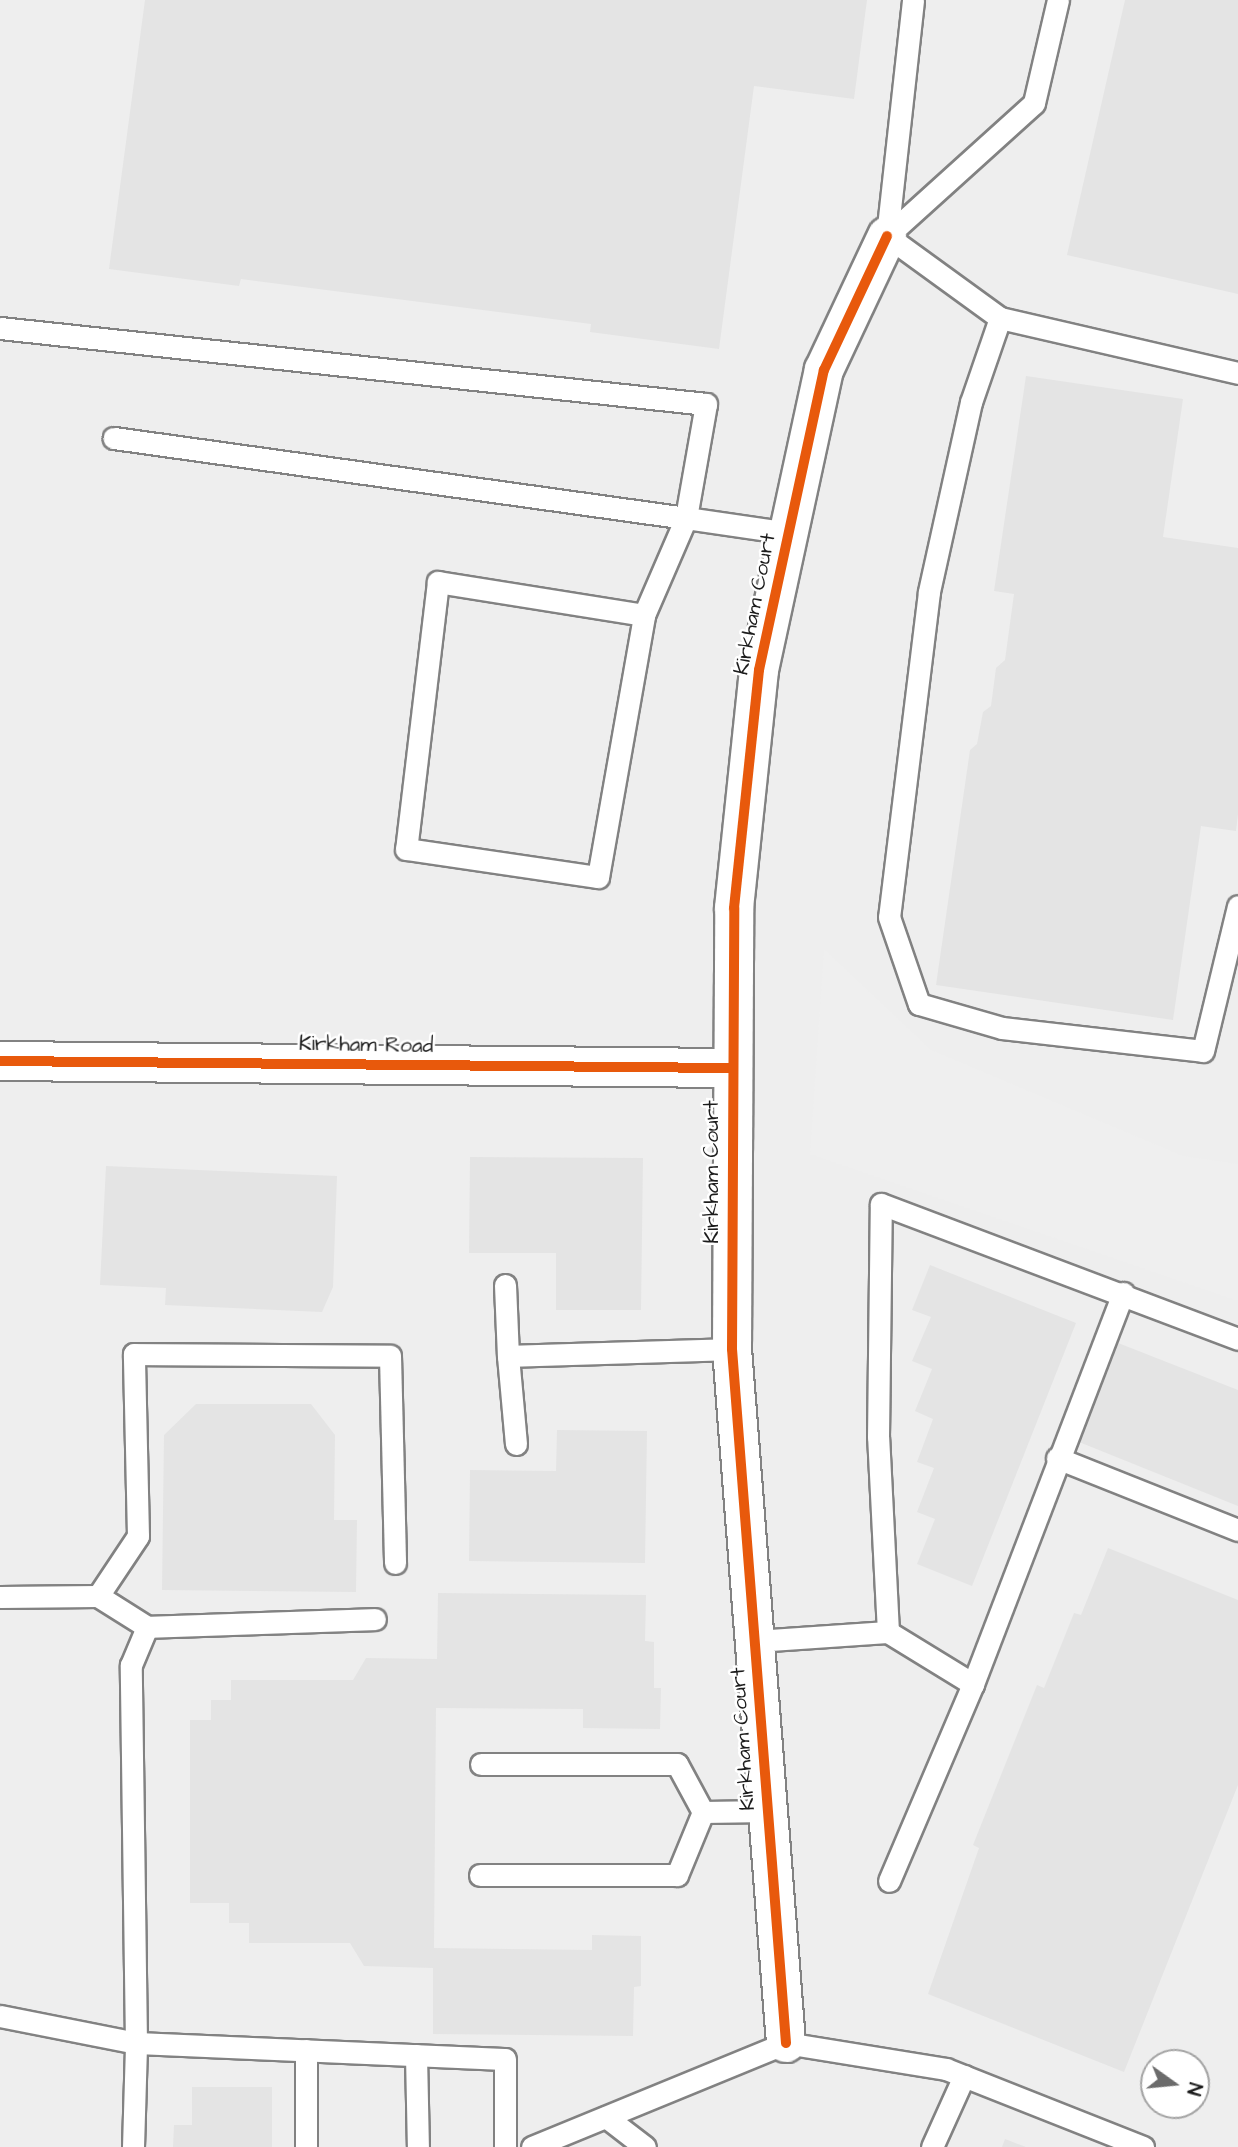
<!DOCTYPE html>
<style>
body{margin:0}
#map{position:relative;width:1238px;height:2147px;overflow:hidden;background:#fff;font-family:"Architects Daughter",sans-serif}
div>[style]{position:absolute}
.built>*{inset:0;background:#eee}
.green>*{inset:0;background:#efefef}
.building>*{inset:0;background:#e4e4e4}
.roads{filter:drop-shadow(2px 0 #828282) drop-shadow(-2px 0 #828282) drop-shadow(0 2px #828282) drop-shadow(0 -2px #828282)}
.lane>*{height:21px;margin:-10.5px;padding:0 10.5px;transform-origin:10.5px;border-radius:10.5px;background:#fff}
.street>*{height:38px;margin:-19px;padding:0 19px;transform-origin:19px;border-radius:19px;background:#fff}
.secondary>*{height:38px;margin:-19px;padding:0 19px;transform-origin:19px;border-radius:19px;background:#fff}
.cycleway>*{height:10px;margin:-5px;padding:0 5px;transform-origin:5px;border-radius:5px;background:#e8590c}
span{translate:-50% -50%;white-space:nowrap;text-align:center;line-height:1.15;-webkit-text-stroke:5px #fff;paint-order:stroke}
.street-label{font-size:21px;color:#1c1c1c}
.north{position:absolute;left:1140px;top:2049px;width:70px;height:70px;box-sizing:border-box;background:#fff;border:2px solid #a4a4a4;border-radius:50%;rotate:105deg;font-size:19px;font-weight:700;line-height:28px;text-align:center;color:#1c1c1c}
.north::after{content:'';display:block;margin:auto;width:24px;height:32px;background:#6b6b6b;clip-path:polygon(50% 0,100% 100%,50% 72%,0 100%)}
</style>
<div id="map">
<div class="built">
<div style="clip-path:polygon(evenodd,0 0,1238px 0,1238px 2147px,0 2147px,0 0,1154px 2063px,1196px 2063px,1196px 2105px,1154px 2105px,1154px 2063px)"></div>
</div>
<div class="green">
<div style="clip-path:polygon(824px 949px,931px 1050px,1183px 1156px,1238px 1164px,1238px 1301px,810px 1154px)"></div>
</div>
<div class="building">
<div style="clip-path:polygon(145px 0,867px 0,854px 99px,754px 86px,719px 349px,590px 332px,591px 324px,241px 279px,239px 286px,109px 269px)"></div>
<div style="clip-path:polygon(1125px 0,1238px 0,1238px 294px,1067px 255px)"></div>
<div style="clip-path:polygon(1026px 376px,1183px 399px,1163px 537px,1238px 548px,1238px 814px,1236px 831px,1201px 826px,1173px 1020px,936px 985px,970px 750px,977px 744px,983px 712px,991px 706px,996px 668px,1005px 660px,1014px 594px,994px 591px)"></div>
<div style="clip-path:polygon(470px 1157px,643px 1158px,641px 1310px,556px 1310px,556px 1253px,469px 1253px)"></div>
<div style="clip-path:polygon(106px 1166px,337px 1176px,333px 1287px,322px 1312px,165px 1305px,166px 1288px,100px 1285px)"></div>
<div style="clip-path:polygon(930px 1265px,1076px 1323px,972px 1586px,917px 1564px,935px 1519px,917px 1512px,934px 1468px,917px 1462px,933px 1419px,915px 1411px,932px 1369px,912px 1361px,931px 1317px,912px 1310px)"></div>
<div style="clip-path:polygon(1113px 1341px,1238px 1390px,1238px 1506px,1074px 1440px)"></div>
<div style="clip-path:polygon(196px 1404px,311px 1404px,335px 1435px,334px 1520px,357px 1520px,356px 1592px,162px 1590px,164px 1435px)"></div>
<div style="clip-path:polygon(557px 1430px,647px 1431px,645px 1563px,469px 1561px,470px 1470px,556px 1471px)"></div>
<div style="clip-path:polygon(1108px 1548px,1238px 1600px,1238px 1785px,1124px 2072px,928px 1994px,979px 1848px,973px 1845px,1037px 1685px,1044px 1688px,1074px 1613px,1081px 1615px)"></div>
<div style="clip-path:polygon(438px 1593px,646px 1595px,645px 1641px,654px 1642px,654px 1688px,661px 1688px,660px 1729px,583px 1728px,583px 1709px,436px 1708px,434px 1948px,592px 1950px,592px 1935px,641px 1936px,641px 1986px,634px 1987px,633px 2036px,433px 2034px,433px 1968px,364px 1966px,350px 1943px,249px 1943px,249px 1923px,229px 1923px,229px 1903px,190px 1903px,190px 1720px,211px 1720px,211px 1700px,231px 1700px,231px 1680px,353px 1680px,366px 1658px,437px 1659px)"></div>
<div style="clip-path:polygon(192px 2087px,272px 2087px,272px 2147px,173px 2147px,174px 2125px,192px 2125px)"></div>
<div style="clip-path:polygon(1005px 2139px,1026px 2147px,1002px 2147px)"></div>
</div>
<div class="roads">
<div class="lane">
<div style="left:887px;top:236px;width:140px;rotate:36deg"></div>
<div style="left:1000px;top:318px;width:244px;rotate:13deg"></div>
<div style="left:887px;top:236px;width:198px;rotate:-42.1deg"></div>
<div style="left:1034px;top:103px;width:106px;rotate:-76.9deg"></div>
<div style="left:887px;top:236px;width:237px;rotate:-83.7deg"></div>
<div style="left:1000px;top:318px;width:89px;rotate:109deg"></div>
<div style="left:971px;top:402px;width:195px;rotate:102.5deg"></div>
<div style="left:929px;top:592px;width:327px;rotate:97deg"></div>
<div style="left:889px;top:917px;width:92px;rotate:71deg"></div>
<div style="left:919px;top:1004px;width:86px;rotate:16.1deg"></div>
<div style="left:1002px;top:1028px;width:202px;rotate:6.5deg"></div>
<div style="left:1203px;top:1051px;width:149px;rotate:-76.4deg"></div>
<div style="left:0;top:328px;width:710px;rotate:6.14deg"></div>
<div style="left:706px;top:404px;width:116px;rotate:100deg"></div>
<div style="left:686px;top:518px;width:578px;rotate:-172.04deg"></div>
<div style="left:644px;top:615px;width:209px;rotate:-170.9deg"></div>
<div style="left:438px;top:582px;width:269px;rotate:96.8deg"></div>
<div style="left:406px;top:849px;width:194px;rotate:8.3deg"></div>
<div style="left:598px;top:877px;width:266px;rotate:-80deg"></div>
<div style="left:644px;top:615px;width:106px;rotate:-66.6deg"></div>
<div style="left:686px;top:518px;width:104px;rotate:8.3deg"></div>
<div style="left:505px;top:1285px;width:71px;rotate:87.6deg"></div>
<div style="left:516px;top:1444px;width:88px;rotate:-95.2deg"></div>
<div style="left:508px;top:1356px;width:224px;rotate:-1.8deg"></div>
<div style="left:1057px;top:1458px;width:195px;rotate:21.7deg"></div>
<div style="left:98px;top:1596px;width:72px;rotate:-56.3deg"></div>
<div style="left:138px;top:1536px;width:182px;rotate:-91.3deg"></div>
<div style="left:134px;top:1354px;width:256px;rotate:0.4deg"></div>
<div style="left:390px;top:1356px;width:207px;rotate:88.6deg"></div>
<div style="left:0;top:1597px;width:98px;rotate:-0.6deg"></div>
<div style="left:98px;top:1596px;width:58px;rotate:32.3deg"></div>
<div style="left:888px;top:1632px;width:100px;rotate:31.5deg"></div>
<div style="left:973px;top:1684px;width:214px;rotate:113.1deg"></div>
<div style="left:755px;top:1641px;width:133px;rotate:-3.9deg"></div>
<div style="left:888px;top:1632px;width:195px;rotate:-92.9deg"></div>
<div style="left:878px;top:1437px;width:233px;rotate:-89.3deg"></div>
<div style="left:881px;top:1204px;width:382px;rotate:20.7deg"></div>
<div style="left:973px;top:1684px;width:419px;rotate:-69deg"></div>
<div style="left:481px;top:1764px;width:196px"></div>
<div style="left:677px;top:1764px;width:55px;rotate:61.6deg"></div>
<div style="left:703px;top:1812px;width:65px;rotate:-0.9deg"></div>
<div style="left:480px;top:1875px;width:197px"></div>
<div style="left:677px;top:1875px;width:68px;rotate:-67.6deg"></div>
<div style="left:0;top:2016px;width:139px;rotate:11.2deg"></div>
<div style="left:136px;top:2043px;width:369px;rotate:2.5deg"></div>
<div style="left:505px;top:2059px;width:88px;rotate:90deg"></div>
<div style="left:306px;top:2050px;width:97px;rotate:90deg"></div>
<div style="left:416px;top:2055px;width:92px;rotate:88.8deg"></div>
<div style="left:606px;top:2117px;width:49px;rotate:37.6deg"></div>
<div style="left:133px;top:2147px;width:104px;rotate:-88.3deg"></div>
<div style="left:136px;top:2043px;width:378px;rotate:-90.8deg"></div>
<div style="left:131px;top:1665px;width:41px;rotate:-67.2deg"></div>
<div style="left:147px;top:1627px;width:228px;rotate:-2deg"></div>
<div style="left:532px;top:2147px;width:274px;rotate:-22.3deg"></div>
<div style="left:786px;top:2043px;width:162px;rotate:9.2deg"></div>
<div style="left:946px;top:2069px;width:212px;rotate:21.6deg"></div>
<div style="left:932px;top:2147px;width:78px;rotate:-65.7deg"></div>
</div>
<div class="street">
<div style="left:786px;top:2043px;width:696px;rotate:-94.45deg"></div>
<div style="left:732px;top:1349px;width:441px;rotate:-89.7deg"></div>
<div style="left:734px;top:908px;width:239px;rotate:-84deg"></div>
<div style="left:759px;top:670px;width:307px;rotate:-77.8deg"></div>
<div style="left:824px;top:370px;width:148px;rotate:-64.8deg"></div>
</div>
<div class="secondary">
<div style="left:0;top:1061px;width:731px;rotate:0.55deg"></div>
</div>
</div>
<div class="cycleway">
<div style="left:0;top:1061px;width:731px;rotate:0.55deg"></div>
<div style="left:786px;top:2043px;width:696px;rotate:-94.45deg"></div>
<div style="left:732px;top:1349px;width:441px;rotate:-89.7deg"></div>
<div style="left:734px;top:908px;width:239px;rotate:-84deg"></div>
<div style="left:759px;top:670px;width:307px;rotate:-77.8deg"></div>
<div style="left:824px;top:370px;width:148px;rotate:-64.8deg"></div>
</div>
<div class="street-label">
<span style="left:755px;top:604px;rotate:-79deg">Kirkham Court</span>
<span style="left:366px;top:1045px;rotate:1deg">Kirkham Road</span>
<span style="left:712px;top:1172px;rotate:-90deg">Kirkham Court</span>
<span style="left:743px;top:1739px;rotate:-94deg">Kirkham Court</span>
</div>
<div class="north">N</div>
</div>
